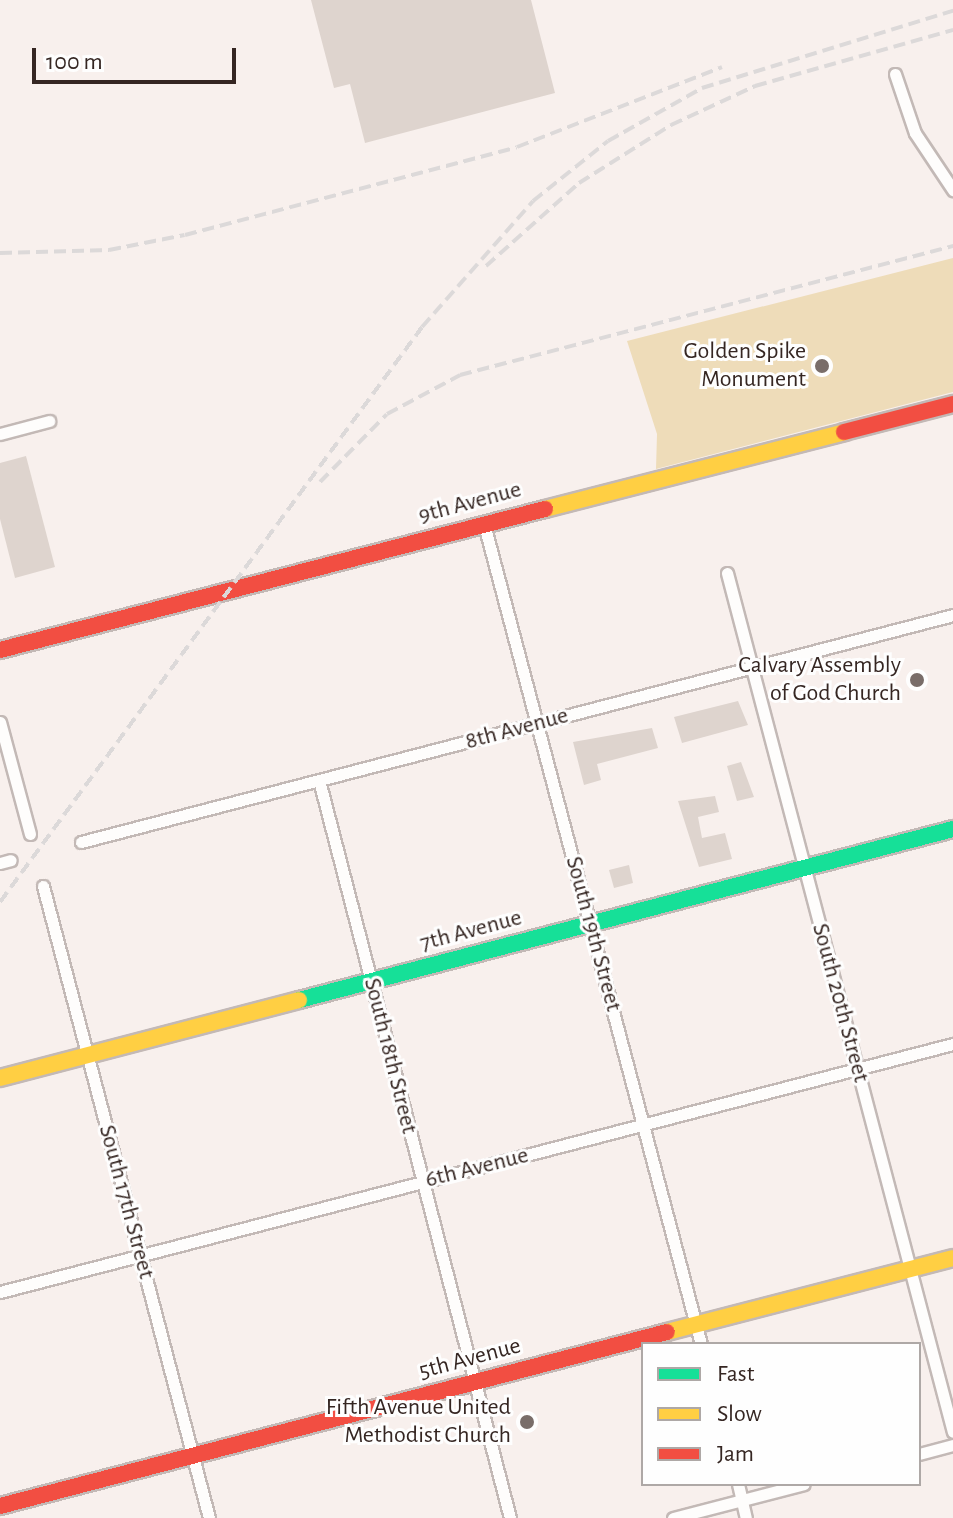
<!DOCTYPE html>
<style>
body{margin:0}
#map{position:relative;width:953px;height:1518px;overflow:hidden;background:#f8f0ed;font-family:"Alegreya Sans",sans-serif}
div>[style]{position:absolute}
.green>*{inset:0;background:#eedcb9}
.building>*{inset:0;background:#ded4ce}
.roads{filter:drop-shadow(2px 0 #c3b9b6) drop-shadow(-2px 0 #c3b9b6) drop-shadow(0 2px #c3b9b6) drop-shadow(0 -2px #c3b9b6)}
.street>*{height:11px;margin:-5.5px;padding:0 5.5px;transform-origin:5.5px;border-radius:5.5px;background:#fefdfc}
.fast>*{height:16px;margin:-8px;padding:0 8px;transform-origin:8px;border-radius:8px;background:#16e098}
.slow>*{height:16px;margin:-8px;padding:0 8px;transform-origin:8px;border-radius:8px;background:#ffcf43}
.jam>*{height:16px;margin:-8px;padding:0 8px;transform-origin:8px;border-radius:8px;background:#f24e42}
.rail>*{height:4px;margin-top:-2px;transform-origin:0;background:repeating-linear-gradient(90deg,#dcd9d9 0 12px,transparent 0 18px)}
.dots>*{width:22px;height:22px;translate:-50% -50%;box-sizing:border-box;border:4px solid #fefefe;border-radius:50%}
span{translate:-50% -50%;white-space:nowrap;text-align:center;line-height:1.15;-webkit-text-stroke:6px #fefefe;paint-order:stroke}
.poi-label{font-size:24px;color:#352622}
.right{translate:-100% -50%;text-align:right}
.street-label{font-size:24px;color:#352622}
.legend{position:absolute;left:641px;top:1342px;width:280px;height:144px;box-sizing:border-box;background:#fefefe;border:2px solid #aea8a6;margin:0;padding:10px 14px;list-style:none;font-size:24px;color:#352622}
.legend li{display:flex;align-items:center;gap:16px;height:40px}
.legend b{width:40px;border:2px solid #aea8a6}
.scale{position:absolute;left:32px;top:48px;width:204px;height:36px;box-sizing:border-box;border:4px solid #352622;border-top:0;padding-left:10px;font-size:24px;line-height:28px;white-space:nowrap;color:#352622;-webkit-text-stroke:6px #fefefe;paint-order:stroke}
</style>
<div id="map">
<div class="green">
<div style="clip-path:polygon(953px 258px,953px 392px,656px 469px,657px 434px,627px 341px)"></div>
</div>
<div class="building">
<div style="clip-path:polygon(311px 0,531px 0,555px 93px,365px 143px,350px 84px,334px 88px)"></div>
<div style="clip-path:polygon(26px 456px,55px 567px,15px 578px,0 519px,0 463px)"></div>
<div style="clip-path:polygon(738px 701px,748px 725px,682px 743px,674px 717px)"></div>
<div style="clip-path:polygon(652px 728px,658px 748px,597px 764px,601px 780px,584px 785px,573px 742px)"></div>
<div style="clip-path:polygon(741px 762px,754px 797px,737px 801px,727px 766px)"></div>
<div style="clip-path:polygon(715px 796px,719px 812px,698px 817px,702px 838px,725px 833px,732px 859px,699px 867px,678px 801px)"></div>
<div style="clip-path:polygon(629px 865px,633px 883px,614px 888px,609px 870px)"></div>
</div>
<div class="roads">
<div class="street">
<div style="left:895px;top:74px;width:62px;rotate:71.3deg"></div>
<div style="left:915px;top:133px;width:69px;rotate:56.3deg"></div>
<div style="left:0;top:434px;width:51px;rotate:-14.9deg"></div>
<div style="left:484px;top:524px;width:848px;rotate:75.18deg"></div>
<div style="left:727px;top:573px;width:888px;rotate:75.26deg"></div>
<div style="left:0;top:722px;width:116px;rotate:75deg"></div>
<div style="left:319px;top:780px;width:762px;rotate:75.49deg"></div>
<div style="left:81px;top:842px;width:901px;rotate:-14.59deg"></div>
<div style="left:0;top:863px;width:11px;rotate:-15deg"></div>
<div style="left:43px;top:886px;width:653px;rotate:75.28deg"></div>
<div style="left:0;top:1292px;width:985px;rotate:-14.59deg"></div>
<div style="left:919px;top:1454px;width:35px;rotate:-15deg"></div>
<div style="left:738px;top:1484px;width:35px;rotate:77deg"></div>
<div style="left:673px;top:1518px;width:135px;rotate:-14.5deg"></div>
</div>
<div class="fast">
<div style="left:299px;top:1000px;width:676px;rotate:-14.65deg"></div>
</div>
<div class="slow">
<div style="left:545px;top:509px;width:309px;rotate:-14.4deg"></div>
<div style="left:0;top:1078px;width:309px;rotate:-14.6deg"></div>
<div style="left:667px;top:1332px;width:295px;rotate:-14.5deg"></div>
</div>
<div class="jam">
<div style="left:844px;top:432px;width:113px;rotate:-14.4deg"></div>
<div style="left:0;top:650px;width:563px;rotate:-14.51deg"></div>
<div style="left:0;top:1506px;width:689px;rotate:-14.62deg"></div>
</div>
</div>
<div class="rail">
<div style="left:0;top:253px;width:109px;rotate:-1.6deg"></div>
<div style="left:109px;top:250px;width:77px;rotate:-11.2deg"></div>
<div style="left:185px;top:235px;width:343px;rotate:-14.8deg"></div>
<div style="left:517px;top:147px;width:220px;rotate:-21.3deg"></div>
<div style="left:486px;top:266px;width:125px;rotate:-41.7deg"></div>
<div style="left:579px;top:183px;width:109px;rotate:-32.2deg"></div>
<div style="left:671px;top:125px;width:93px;rotate:-24.9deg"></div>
<div style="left:755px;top:86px;width:206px;rotate:-15.8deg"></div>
<div style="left:320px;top:482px;width:95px;rotate:-45.4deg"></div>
<div style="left:387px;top:414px;width:83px;rotate:-28.1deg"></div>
<div style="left:460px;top:375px;width:510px;rotate:-14.66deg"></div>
<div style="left:0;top:902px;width:713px;rotate:-53.72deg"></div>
<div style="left:422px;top:327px;width:168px;rotate:-48.6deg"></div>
<div style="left:533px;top:201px;width:96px;rotate:-38.7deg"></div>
<div style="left:608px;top:141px;width:108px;rotate:-29.4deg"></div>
<div style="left:702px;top:88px;width:263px;rotate:-17.1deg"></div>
</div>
<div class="dots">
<div style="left:822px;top:366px;background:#796d69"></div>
<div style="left:917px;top:680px;background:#796d69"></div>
<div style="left:527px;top:1422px;background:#796d69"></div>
</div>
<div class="poi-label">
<span class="right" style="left:806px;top:366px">Golden Spike<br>Monument</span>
<span class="right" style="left:901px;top:680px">Calvary Assembly<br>of God Church</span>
<span class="right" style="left:511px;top:1422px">Fifth Avenue United<br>Methodist Church</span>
</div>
<div class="street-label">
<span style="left:470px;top:503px;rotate:-15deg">9th Avenue</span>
<span style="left:517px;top:729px;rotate:-15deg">8th Avenue</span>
<span style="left:471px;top:931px;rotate:-15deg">7th Avenue</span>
<span style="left:593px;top:934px;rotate:75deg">South 19th Street</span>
<span style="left:840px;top:1003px;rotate:75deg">South 20th Street</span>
<span style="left:390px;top:1056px;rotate:76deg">South 18th Street</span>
<span style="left:477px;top:1168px;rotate:-14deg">6th Avenue</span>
<span style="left:126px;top:1202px;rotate:75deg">South 17th Street</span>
<span style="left:470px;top:1359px;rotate:-15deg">5th Avenue</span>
</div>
<ul class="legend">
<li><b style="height:10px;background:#16e098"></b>Fast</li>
<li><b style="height:10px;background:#ffcf43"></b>Slow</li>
<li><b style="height:10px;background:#f24e42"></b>Jam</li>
</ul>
<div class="scale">100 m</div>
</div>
